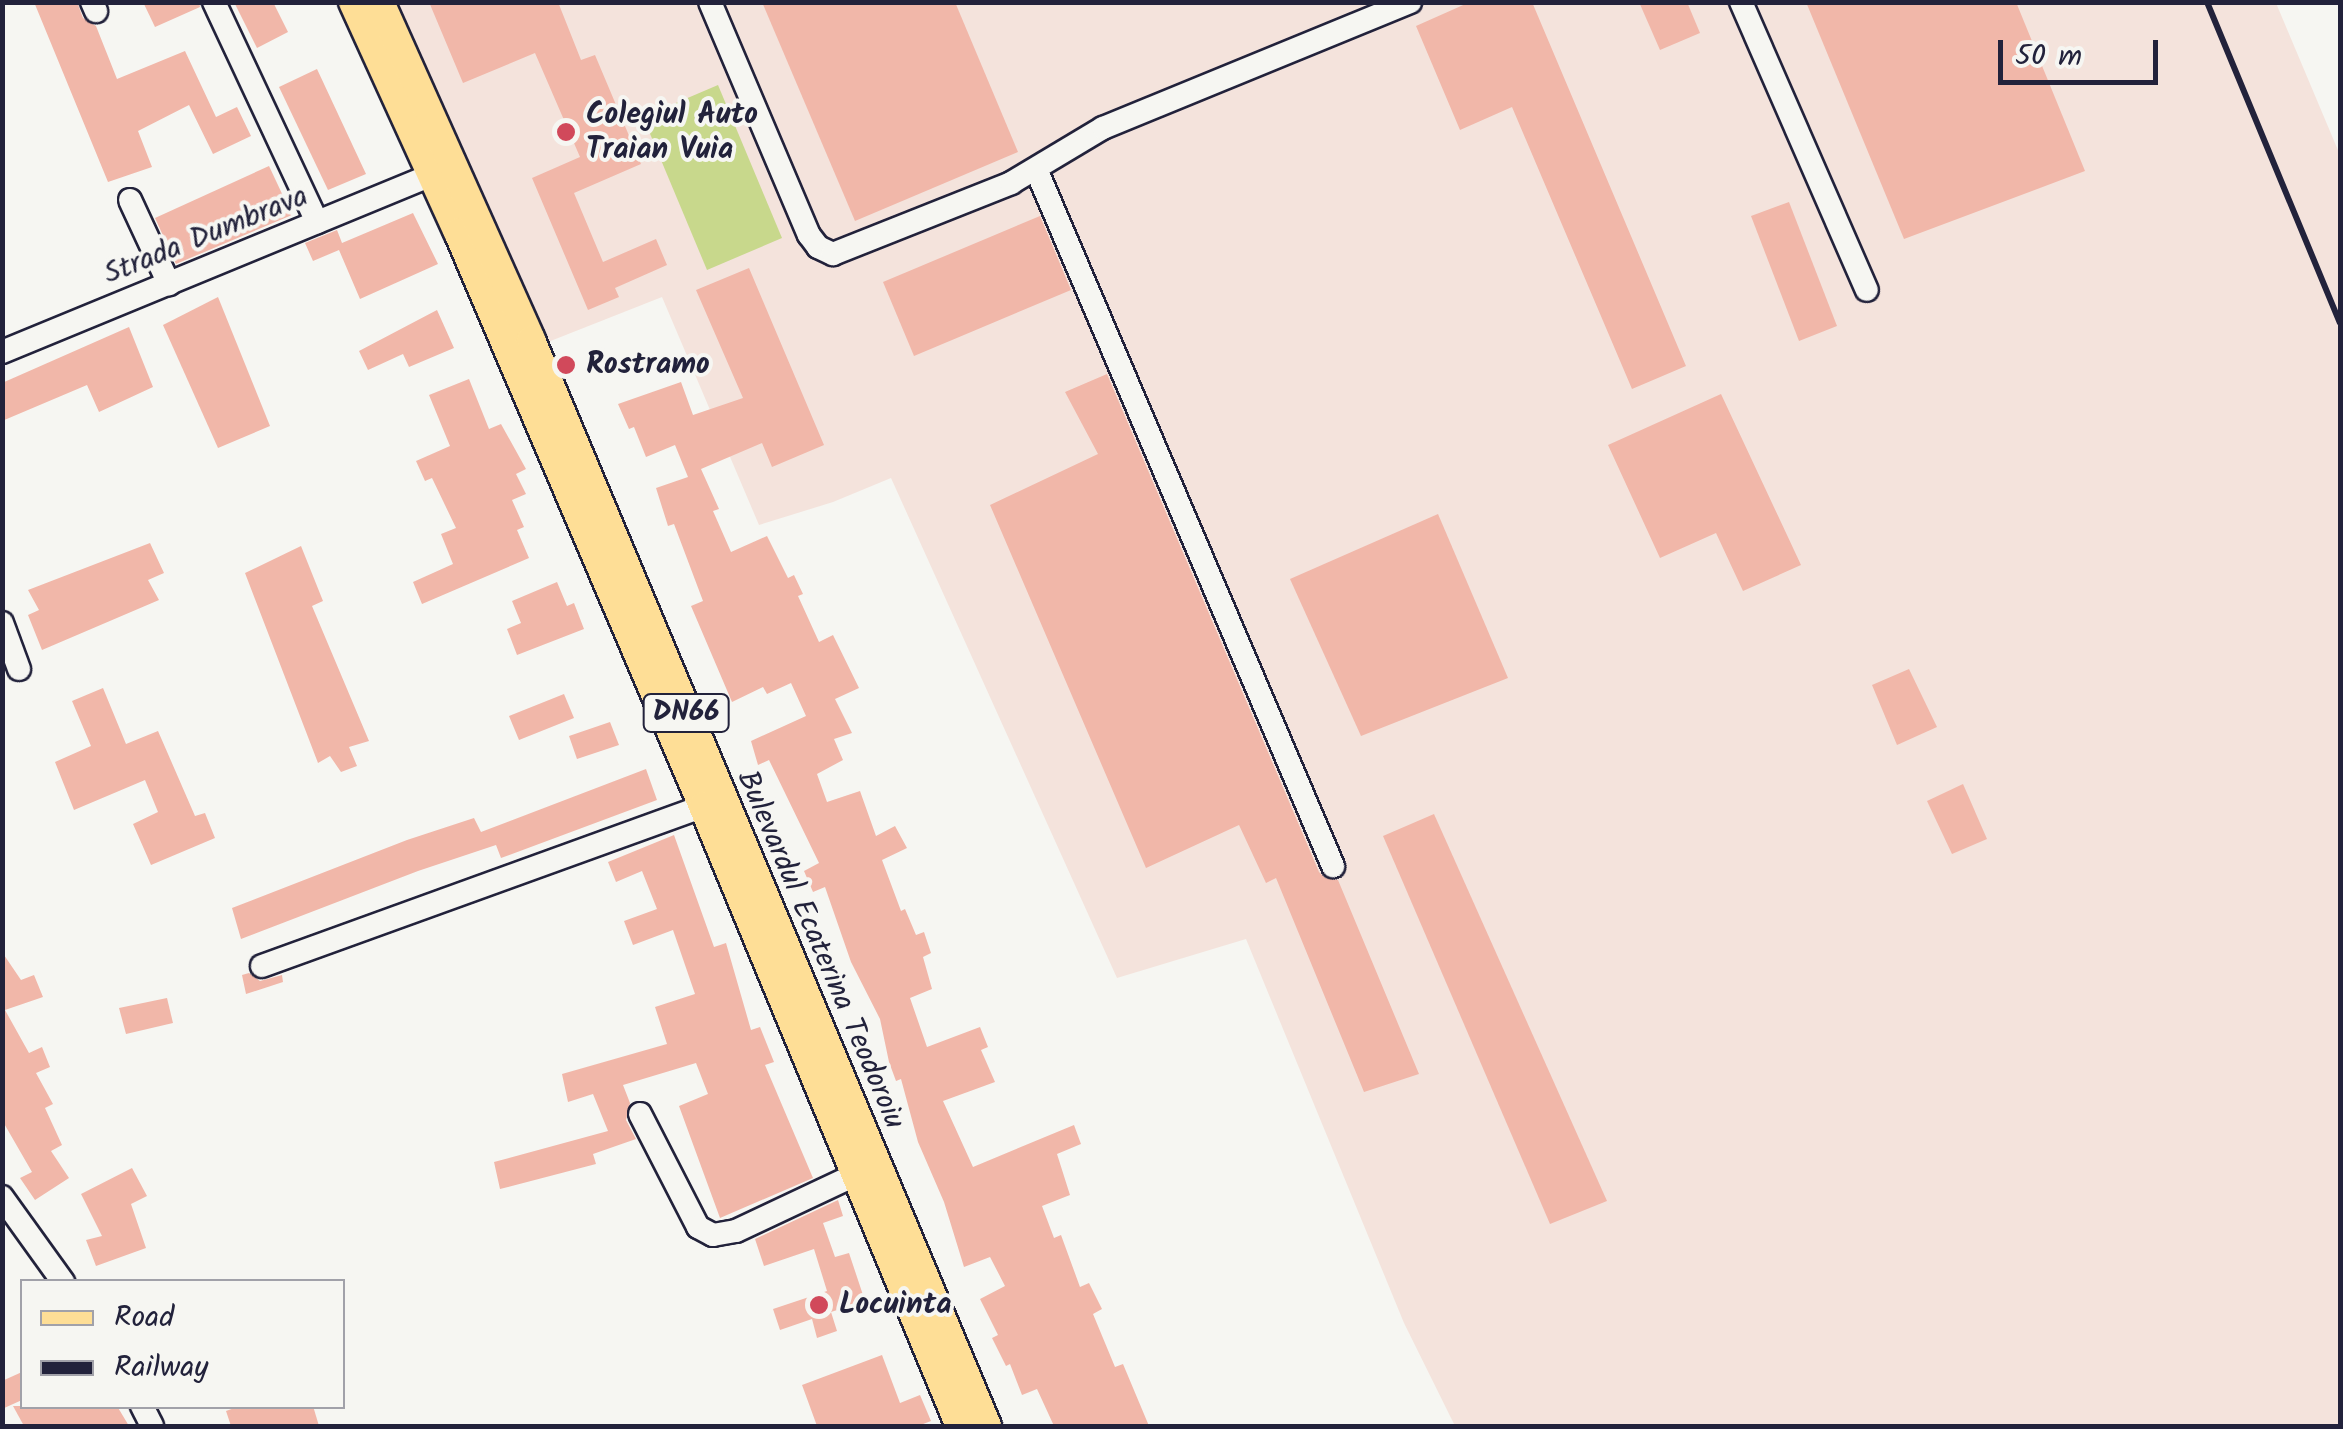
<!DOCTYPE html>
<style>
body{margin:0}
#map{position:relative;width:2343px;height:1429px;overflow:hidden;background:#f6f6f2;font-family:Kalam,sans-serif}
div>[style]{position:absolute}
.built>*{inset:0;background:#f4e3dc}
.green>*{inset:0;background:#c8d88c}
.building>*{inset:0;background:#f1b7a9}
.roads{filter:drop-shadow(2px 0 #22223b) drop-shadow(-2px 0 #22223b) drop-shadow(0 2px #22223b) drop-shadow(0 -2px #22223b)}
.minor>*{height:22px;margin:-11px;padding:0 11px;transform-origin:11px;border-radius:11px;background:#f6f6f2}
.major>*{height:28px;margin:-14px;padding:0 14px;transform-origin:14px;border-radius:14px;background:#fede96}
.rail>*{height:6px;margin:-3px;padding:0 3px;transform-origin:3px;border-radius:3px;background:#22223b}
.dots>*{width:28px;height:28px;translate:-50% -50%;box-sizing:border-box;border:5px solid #f6f6f2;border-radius:50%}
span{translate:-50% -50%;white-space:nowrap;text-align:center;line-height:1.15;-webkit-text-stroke:8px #f6f6f2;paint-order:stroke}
.shield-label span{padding:2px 8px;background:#f6f6f2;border:2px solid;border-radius:8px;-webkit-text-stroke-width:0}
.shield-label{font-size:28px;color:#22223b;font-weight:700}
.poi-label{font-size:30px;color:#22223b;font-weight:700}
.left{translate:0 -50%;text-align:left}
.street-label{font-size:30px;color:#22223b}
.frame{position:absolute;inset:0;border:5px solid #22223b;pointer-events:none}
.legend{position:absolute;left:20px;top:1279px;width:325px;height:130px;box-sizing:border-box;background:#f6f6f2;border:2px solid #a1a1a9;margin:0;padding:12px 18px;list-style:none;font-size:30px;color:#22223b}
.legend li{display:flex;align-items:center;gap:20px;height:50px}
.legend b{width:50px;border:2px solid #a1a1a9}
.scale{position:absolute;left:1998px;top:40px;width:160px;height:45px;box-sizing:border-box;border:5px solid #22223b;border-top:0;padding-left:12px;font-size:30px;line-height:35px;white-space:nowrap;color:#22223b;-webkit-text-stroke:8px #f6f6f2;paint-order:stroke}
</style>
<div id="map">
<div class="built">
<div style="clip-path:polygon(393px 3px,2276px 3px,2340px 155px,2340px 1426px,1455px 1426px,1404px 1323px,1246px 939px,1117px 978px,891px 478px,833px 502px,759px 525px,662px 297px,548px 342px)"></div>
</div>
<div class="green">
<div style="clip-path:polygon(718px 85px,782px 238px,707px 270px,643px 117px)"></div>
</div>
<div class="building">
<div style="clip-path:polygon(34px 2px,77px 2px,83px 18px,96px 26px,117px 79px,185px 51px,216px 117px,237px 107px,251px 136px,213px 154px,189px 105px,138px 131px,152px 167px,108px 182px)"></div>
<div style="clip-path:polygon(143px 2px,199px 2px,200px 7px,155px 27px)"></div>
<div style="clip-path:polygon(234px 2px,273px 2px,288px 32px,257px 48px)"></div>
<div style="clip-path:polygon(429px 2px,558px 2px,581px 60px,595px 55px,641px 164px,574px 193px,603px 262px,656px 239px,667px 265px,615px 288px,619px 297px,588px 310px,532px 178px,580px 157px,535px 53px,463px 83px)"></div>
<div style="clip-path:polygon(762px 2px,955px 2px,1018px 152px,855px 221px)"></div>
<div style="clip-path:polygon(1470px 2px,1532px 2px,1686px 366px,1632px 389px,1512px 107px,1460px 130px,1416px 26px)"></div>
<div style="clip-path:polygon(1639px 2px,1687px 2px,1700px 33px,1660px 50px)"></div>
<div style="clip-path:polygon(1806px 2px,2016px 2px,2085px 171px,1904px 239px)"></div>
<div style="clip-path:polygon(317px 69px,366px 174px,328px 190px,279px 87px)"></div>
<div style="clip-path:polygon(269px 166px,292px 215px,176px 264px,155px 218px)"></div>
<div style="clip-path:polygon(1789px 202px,1837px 326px,1799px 341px,1751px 216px)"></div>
<div style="clip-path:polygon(413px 213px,438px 264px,360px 299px,339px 250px,313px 261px,305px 243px,337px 230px,342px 243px)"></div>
<div style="clip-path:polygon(1040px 216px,1071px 290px,914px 356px,883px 282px)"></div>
<div style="clip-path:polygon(749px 268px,824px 445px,772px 467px,762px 443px,701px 469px,719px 509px,713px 511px,731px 552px,767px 536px,788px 578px,794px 575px,803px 594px,798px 596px,819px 642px,833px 635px,859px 688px,835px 699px,852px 733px,834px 739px,843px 760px,817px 774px,827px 802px,860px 791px,876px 836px,895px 826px,907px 848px,882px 860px,901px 911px,905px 909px,916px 935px,924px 932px,931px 953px,923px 957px,932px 989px,910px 998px,927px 1047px,980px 1027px,988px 1047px,981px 1050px,995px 1082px,943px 1101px,973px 1167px,1074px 1125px,1081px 1144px,1057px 1154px,1070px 1195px,1042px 1206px,1054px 1238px,1061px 1235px,1080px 1287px,1089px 1283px,1102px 1309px,1093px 1314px,1115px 1367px,1123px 1364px,1149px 1426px,1054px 1426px,1037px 1389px,1022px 1395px,1010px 1364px,1006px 1366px,992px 1338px,998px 1335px,980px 1299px,1005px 1286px,990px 1257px,964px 1267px,944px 1202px,918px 1142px,901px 1079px,896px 1081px,889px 1062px,880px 1019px,851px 962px,825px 887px,813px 892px,804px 871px,819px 863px,769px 760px,758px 765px,751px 741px,806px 716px,791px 683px,767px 694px,763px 687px,732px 702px,691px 606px,703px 601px,674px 524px,668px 526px,656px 488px,688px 477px,675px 445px,646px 457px,634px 427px,629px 429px,618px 404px,681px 382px,693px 415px,743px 398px,696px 290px)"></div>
<div style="clip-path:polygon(218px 297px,270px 426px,218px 448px,163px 325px)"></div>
<div style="clip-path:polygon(437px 310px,454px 348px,409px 367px,403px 354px,368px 370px,359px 351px)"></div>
<div style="clip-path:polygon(129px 327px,153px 387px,99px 412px,87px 385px,2px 421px,2px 383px)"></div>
<div style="clip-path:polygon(1107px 374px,1319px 872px,1325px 878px,1338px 880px,1419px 1074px,1364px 1092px,1276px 878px,1266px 883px,1239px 825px,1146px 868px,990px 505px,1098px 454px,1065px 392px)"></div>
<div style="clip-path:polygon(469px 379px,489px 429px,501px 424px,526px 469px,516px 474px,526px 494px,512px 500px,524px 527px,517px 530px,529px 558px,422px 604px,413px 582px,453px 564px,441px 534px,456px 528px,432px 478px,425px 481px,416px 461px,450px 446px,429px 395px)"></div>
<div style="clip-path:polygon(1721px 394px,1801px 565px,1743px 591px,1716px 533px,1660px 558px,1608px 445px)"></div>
<div style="clip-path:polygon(1438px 514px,1508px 678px,1361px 736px,1290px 579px)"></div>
<div style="clip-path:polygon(150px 543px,164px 573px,148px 580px,159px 600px,42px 650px,28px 615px,39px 610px,28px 590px)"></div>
<div style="clip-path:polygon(301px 546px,323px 601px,312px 606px,369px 741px,349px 747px,357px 766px,341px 772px,330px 756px,318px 763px,245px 573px)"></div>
<div style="clip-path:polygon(557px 582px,567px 606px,574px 603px,584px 629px,517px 655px,507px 629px,521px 623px,512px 601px)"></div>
<div style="clip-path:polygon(1909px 669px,1937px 727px,1897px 745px,1872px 685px)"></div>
<div style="clip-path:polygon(103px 688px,126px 744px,158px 731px,195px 816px,205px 813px,215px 838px,151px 865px,133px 824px,158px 812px,145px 780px,74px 810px,55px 762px,91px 746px,72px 701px)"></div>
<div style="clip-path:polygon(564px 694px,574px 718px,519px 740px,509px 716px)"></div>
<div style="clip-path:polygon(610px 722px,619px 745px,577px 759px,569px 736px)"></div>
<div style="clip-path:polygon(646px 769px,657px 800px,501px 858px,496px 845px,418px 871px,241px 939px,232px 908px,407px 840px,474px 818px,481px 832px)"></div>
<div style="clip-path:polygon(1963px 784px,1987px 839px,1952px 854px,1927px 801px)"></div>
<div style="clip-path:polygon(1434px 814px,1607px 1201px,1550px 1224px,1383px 836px)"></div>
<div style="clip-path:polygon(674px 835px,714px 947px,726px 943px,751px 1030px,760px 1027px,774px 1062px,765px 1065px,813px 1178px,720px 1218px,679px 1106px,708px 1094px,696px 1063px,623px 1085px,630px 1103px,626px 1120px,636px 1139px,593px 1154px,596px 1164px,500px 1189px,494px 1162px,608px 1131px,593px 1094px,568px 1102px,562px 1074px,667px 1044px,655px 1007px,695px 994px,673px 930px,633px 945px,624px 921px,657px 909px,642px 871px,616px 882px,608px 862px)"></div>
<div style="clip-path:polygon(2px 952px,21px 980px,34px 975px,43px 997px,5px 1010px,29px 1053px,42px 1047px,50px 1067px,36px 1073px,53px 1104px,45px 1108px,62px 1145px,51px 1151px,69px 1178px,35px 1200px,20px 1178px,32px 1172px,2px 1120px)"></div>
<div style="clip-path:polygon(249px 973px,260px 981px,282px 975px,283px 982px,246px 994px,242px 975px)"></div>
<div style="clip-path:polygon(167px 998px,173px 1023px,126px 1034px,119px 1008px)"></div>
<div style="clip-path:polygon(132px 1168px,147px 1196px,131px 1204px,146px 1248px,96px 1266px,86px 1240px,102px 1236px,81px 1194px)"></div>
<div style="clip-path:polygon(838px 1200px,843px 1216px,823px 1223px,835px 1257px,849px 1253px,865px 1301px,831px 1312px,837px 1331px,817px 1338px,812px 1319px,780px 1330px,773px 1309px,827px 1291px,814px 1249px,764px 1266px,755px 1239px)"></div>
<div style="clip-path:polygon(882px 1355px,900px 1403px,920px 1395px,931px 1421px,918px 1426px,817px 1426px,802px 1385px)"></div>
<div style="clip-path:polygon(22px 1372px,22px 1400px,2px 1409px,2px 1381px)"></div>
<div style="clip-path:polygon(13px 1406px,117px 1406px,129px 1426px,24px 1426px)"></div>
<div style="clip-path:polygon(240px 1406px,313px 1406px,319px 1426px,231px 1426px,226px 1411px)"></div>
</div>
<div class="roads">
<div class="minor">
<div style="left:92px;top:2px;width:10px;rotate:66deg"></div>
<div style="left:214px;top:2px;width:243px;rotate:64.9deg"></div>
<div style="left:710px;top:2px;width:253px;rotate:67deg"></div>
<div style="left:809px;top:235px;width:15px;rotate:53deg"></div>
<div style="left:818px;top:247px;width:17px;rotate:25deg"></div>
<div style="left:833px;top:254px;width:192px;rotate:-21.7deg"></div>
<div style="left:1011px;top:183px;width:107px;rotate:-30.9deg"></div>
<div style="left:1103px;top:128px;width:332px;rotate:-22.3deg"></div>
<div style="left:1741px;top:2px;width:314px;rotate:66.4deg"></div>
<div style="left:1036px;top:169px;width:758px;rotate:66.92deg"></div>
<div style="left:130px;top:200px;width:93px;rotate:65.1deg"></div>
<div style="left:2px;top:352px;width:465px;rotate:-22.4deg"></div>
<div style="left:2px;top:623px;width:49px;rotate:69.7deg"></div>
<div style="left:262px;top:966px;width:469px;rotate:-19.9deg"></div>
<div style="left:640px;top:1114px;width:127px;rotate:62.8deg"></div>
<div style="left:698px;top:1227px;width:17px;rotate:28deg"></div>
<div style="left:713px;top:1235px;width:23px;rotate:-10deg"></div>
<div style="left:736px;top:1231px;width:132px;rotate:-25.2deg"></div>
<div style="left:2px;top:1197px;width:105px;rotate:54.3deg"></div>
<div style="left:142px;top:1406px;width:22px;rotate:63deg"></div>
</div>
<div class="major">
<div style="left:353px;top:2px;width:253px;rotate:65.5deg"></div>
<div style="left:458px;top:232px;width:624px;rotate:66.89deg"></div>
<div style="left:703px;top:806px;width:671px;rotate:67.49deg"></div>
<div style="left:380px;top:2px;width:370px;rotate:65.9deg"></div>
<div style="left:531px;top:340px;width:1178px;rotate:67.22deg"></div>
</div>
</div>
<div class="rail">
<div style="left:2207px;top:2px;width:347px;rotate:67.5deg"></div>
</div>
<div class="dots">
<div style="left:566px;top:132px;background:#d1495b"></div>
<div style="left:566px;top:365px;background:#d1495b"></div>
<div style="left:819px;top:1305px;background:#d1495b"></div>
</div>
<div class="shield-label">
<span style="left:686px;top:713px">DN66</span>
</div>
<div class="poi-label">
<span class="left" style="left:586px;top:132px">Colegiul Auto<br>Traian Vuia</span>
<span class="left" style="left:586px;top:365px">Rostramo</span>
<span class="left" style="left:839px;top:1305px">Locuinta</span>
</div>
<div class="street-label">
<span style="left:206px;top:236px;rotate:-22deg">Strada Dumbrava</span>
<span style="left:820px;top:950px;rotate:67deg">Bulevardul Ecaterina Teodoroiu</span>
</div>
<div class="frame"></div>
<ul class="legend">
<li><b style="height:12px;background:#fede96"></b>Road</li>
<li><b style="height:12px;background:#22223b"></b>Railway</li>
</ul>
<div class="scale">50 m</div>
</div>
